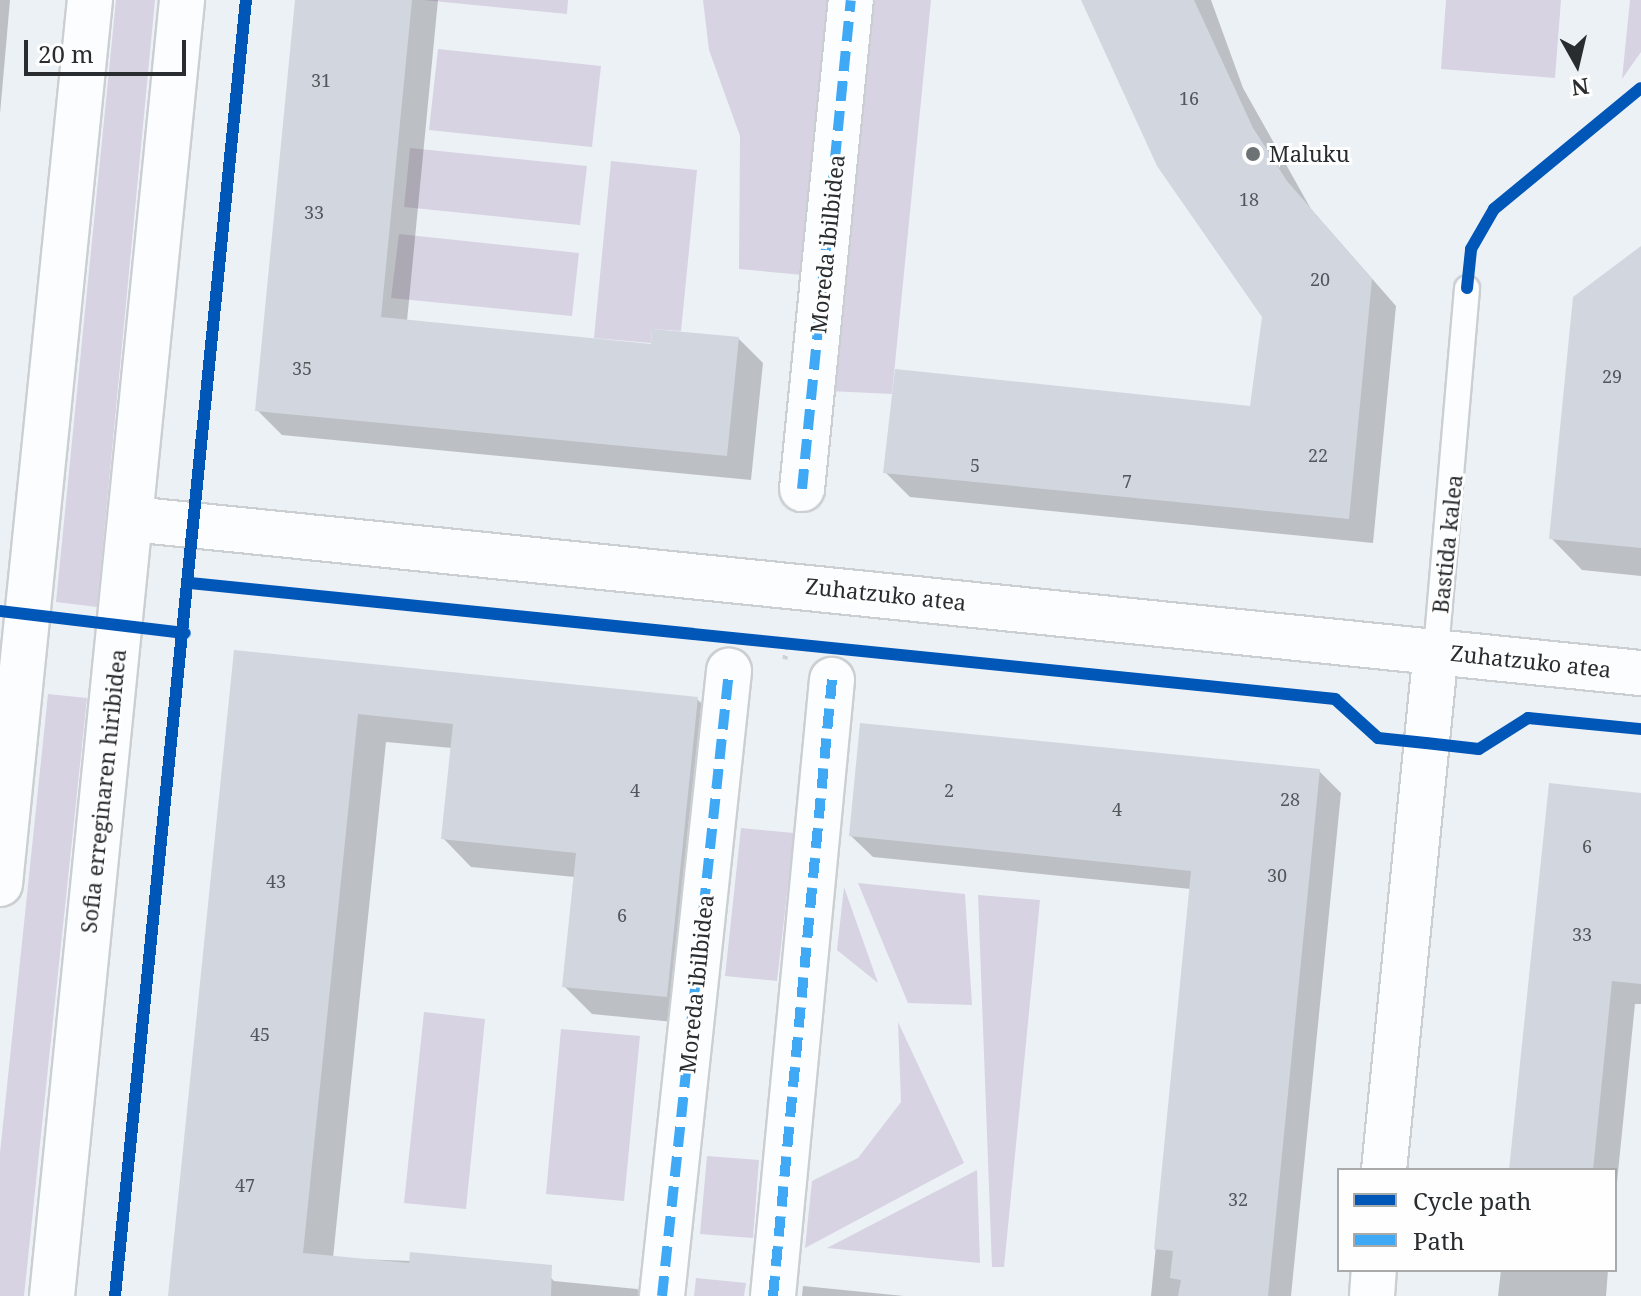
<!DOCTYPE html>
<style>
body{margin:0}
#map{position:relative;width:1641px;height:1296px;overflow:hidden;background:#ecf1f6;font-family:"Noto Serif",serif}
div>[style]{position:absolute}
.green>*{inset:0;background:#d7d3e2}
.shadow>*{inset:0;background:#0003}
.building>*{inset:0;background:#d2d6df}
.path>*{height:5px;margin-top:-2.5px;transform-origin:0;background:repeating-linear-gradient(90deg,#cfd2d3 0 4px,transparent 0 10px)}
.roads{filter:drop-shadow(2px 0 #cbcfd2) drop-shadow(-2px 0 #cbcfd2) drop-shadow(0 2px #cbcfd2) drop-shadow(0 -2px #cbcfd2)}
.lane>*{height:24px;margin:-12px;padding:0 12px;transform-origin:12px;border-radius:12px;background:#fcfdfe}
.street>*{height:44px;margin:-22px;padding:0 22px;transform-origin:22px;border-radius:22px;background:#fcfdfe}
.secondary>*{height:44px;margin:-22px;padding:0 22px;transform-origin:22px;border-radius:22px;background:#fcfdfe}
.quiet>*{height:10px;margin-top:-5px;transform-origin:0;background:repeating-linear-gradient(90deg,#3fa9f5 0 20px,transparent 0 30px)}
.cycleway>*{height:12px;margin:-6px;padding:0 6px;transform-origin:6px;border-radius:6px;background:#0057b8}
.dots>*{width:22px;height:22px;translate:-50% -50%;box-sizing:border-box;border:4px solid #fefefe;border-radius:50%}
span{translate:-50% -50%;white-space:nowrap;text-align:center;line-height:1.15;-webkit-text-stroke:6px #fefefe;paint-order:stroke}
.number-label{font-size:18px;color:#53575b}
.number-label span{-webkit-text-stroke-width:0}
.poi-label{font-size:22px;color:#292d2f}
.left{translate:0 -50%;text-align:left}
.street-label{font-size:22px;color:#292d2f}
.legend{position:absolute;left:1337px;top:1168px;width:280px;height:104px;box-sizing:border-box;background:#fefefe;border:2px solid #a9aaab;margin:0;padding:10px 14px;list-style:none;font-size:24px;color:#292d2f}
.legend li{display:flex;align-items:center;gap:16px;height:40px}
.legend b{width:40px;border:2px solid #a9aaab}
.north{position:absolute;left:1537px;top:24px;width:80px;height:80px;-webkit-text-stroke:6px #fefefe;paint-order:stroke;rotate:172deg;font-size:22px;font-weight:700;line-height:32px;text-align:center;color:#292d2f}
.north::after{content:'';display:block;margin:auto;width:28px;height:36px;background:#292d2f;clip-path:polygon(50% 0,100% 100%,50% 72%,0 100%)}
.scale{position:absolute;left:24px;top:40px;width:162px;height:36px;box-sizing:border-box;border:4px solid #292d2f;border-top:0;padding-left:10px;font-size:24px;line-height:28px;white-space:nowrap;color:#292d2f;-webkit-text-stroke:6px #fefefe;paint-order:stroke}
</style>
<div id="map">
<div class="green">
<div style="clip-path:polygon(116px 0,155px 0,97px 607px,56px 602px)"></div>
<div style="clip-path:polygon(423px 0,568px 0,567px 14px)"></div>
<div style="clip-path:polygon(703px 0,834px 0,803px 275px,739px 269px,740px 136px,709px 50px)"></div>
<div style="clip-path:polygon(867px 0,931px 0,892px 394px,829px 391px)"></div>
<div style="clip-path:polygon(1446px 0,1561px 0,1555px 78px,1441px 69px)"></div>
<div style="clip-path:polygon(1630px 0,1641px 0,1641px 52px,1622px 79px)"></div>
<div style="clip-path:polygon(438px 49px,601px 66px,592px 147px,429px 130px)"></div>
<div style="clip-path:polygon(410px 148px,587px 166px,580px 225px,404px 207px)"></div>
<div style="clip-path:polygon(611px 161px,697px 170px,681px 331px,652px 329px,651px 343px,594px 338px)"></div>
<div style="clip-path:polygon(399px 234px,579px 253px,572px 316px,391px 298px)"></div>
<div style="clip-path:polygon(48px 694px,87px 698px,24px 1296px,0 1296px,0 1153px)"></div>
<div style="clip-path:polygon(741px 828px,794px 833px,777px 981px,725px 976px)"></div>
<div style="clip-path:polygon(858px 883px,965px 894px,972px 1005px,908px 1003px)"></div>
<div style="clip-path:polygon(844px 887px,878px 983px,837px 950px)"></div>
<div style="clip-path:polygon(978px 895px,1040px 900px,1004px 1267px,992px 1267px)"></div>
<div style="clip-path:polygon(424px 1012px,485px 1019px,466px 1209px,404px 1203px)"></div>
<div style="clip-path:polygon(898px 1022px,964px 1163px,805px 1248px,812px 1181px,858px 1158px,901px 1102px)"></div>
<div style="clip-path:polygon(561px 1029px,640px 1036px,624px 1201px,546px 1194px)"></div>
<div style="clip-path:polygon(707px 1156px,759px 1160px,753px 1238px,700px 1234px)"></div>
<div style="clip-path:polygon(977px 1170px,980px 1263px,827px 1248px)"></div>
<div style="clip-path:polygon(696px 1278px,746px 1283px,744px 1296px,694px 1296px)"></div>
</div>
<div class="shadow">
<div style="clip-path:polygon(0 0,10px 0,0 114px)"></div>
<div style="clip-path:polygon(297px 0,438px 0,407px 321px,652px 346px,739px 339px,763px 363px,751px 480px,282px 435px,257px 410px)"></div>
<div style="clip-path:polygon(1084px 0,1211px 0,1243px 88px,1311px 209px,1396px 306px,1373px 543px,910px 497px,885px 472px,1252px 408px,1264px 316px)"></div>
<div style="clip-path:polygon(1641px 248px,1641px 576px,1582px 570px,1551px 538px)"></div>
<div style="clip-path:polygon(236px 652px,697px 699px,725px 727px,694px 1024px,592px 1014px,564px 986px,575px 877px,471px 867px,443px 838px,452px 748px,386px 742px,333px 1258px,540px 1266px,554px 1281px,637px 1289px,644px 1296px,170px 1296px)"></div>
<div style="clip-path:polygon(1319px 771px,1341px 793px,1291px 1296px,1151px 1296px,1191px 889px,873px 857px,851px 836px)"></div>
<div style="clip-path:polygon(1641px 795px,1641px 1004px,1635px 1004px,1615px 1202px,1615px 1170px,1511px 1170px)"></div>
<div style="clip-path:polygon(1501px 1270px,1608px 1270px,1606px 1296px,1498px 1296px)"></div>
<div style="clip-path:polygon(803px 1286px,904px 1296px,802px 1296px)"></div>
</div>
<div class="building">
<div style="clip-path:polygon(295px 0,412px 0,381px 317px,651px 344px,652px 329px,739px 337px,727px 456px,255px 411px)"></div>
<div style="clip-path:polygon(1081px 0,1194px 0,1253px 128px,1287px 181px,1372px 279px,1349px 519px,883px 473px,895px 369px,1250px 406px,1262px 317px,1157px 166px)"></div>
<div style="clip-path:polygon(1641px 246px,1641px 548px,1549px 539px,1573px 297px)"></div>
<div style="clip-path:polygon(234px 650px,698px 697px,667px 997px,562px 987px,576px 853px,441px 839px,453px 724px,358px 714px,303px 1253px,409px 1263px,410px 1252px,552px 1265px,551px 1296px,168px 1296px)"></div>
<div style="clip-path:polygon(860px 723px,1320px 769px,1268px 1296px,1178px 1296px,1181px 1280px,1170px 1278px,1173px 1251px,1154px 1249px,1191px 871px,849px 836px)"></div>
<div style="clip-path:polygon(1549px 783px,1641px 793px,1641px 984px,1612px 981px,1593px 1170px,1509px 1170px)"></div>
</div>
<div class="path">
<div style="left:785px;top:659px;width:22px;rotate:-85deg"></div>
</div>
<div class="roads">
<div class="lane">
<div style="left:1436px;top:650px;width:363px;rotate:-85.1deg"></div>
</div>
<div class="street">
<div style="left:802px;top:489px;width:491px;rotate:-84.3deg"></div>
<div style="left:132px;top:519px;width:1517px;rotate:5.83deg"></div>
<div style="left:1384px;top:1170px;width:523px;rotate:-84.29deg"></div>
<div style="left:662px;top:1296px;width:629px;rotate:-83.88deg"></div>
<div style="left:773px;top:1296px;width:619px;rotate:-84.53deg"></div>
<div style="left:1372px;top:1296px;width:26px;rotate:-86deg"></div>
</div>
<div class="secondary">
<div style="left:0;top:884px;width:889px;rotate:-84.19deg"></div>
<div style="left:52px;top:1296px;width:1303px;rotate:-84.27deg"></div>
</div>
</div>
<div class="quiet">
<div style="left:802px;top:489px;width:491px;rotate:-84.3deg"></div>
<div style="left:662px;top:1296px;width:629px;rotate:-83.88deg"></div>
<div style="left:773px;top:1296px;width:619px;rotate:-84.53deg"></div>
</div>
<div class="cycleway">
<div style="left:1467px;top:288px;width:39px;rotate:-84deg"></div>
<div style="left:1471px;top:249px;width:46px;rotate:-60.1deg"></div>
<div style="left:1494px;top:209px;width:190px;rotate:-39.5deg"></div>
<div style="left:190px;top:583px;width:1151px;rotate:5.78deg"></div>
<div style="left:1335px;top:699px;width:58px;rotate:42.2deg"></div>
<div style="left:1378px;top:738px;width:48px;rotate:5.9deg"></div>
<div style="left:1426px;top:743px;width:53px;rotate:6.5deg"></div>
<div style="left:1479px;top:749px;width:58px;rotate:-32.3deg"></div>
<div style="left:1528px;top:718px;width:114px;rotate:5.6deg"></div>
<div style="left:0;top:611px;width:186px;rotate:6.8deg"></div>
<div style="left:115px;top:1296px;width:1303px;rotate:-84.23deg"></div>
</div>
<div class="dots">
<div style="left:1253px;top:154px;background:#6d7275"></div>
</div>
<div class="number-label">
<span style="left:321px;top:80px">31</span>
<span style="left:1189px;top:98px">16</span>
<span style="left:1249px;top:199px">18</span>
<span style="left:314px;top:212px">33</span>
<span style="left:1320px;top:279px">20</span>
<span style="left:302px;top:368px">35</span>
<span style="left:1612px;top:376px">29</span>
<span style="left:1318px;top:455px">22</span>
<span style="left:975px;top:465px">5</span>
<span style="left:1127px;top:481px">7</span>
<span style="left:635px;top:790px">4</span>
<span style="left:949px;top:790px">2</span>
<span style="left:1290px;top:799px">28</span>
<span style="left:1117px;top:809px">4</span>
<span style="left:1587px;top:846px">6</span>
<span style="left:1277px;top:875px">30</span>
<span style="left:276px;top:881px">43</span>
<span style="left:622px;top:915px">6</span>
<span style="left:1582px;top:934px">33</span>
<span style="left:260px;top:1034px">45</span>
<span style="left:245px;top:1185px">47</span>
<span style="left:1238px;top:1199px">32</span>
</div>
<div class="poi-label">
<span class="left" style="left:1269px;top:154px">Maluku</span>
</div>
<div class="street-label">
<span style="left:827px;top:244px;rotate:-84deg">Moreda ibilbidea</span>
<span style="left:1447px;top:544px;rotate:-84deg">Bastida kalea</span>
<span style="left:886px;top:594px;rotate:6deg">Zuhatzuko atea</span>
<span style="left:1531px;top:661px;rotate:6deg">Zuhatzuko atea</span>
<span style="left:103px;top:791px;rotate:-84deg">Sofia erreginaren hiribidea</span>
<span style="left:696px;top:984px;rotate:-84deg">Moreda ibilbidea</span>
</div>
<ul class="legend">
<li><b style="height:10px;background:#0057b8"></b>Cycle path</li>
<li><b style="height:10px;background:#3fa9f5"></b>Path</li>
</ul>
<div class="north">N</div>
<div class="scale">20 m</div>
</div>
